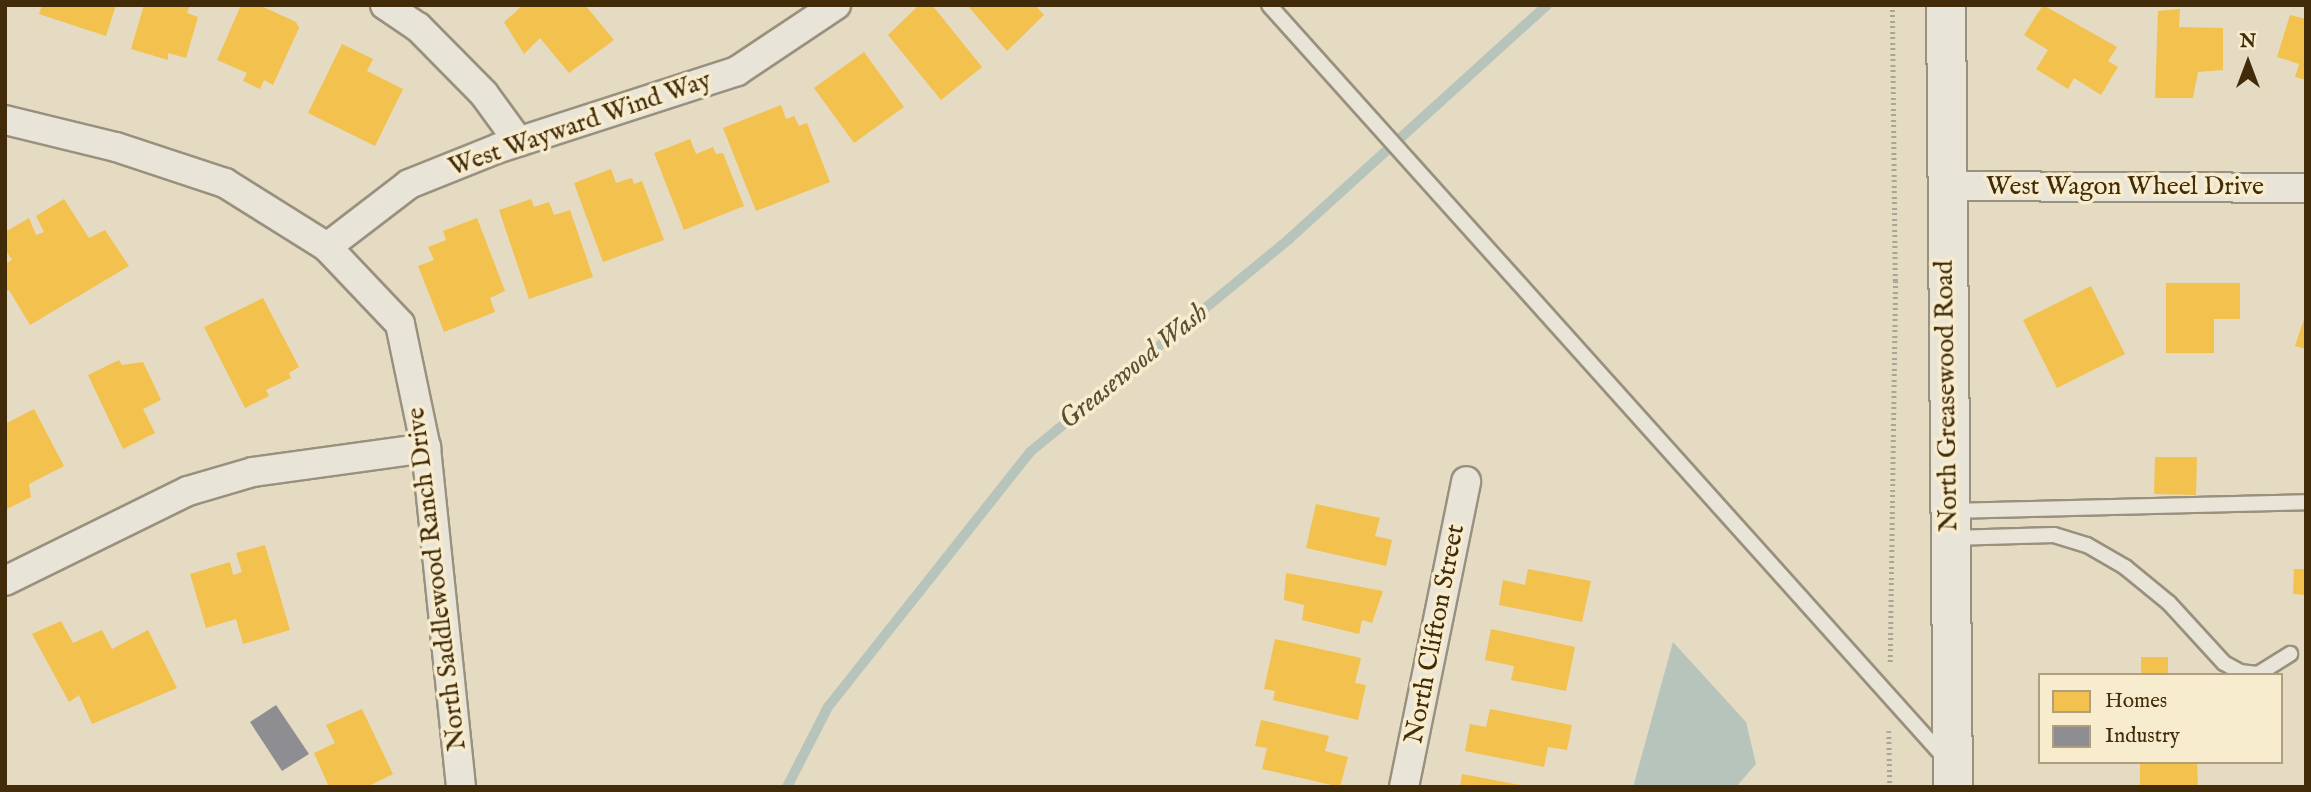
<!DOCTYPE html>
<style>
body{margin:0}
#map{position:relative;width:2311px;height:792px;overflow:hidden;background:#e5dbc2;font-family:"IM FELL English",serif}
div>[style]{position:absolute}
.water>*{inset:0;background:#b6c4bc}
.homes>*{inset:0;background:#f2c14e}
.industry>*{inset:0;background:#8d8d92}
.stream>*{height:10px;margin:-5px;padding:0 5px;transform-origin:5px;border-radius:5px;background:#b6c4bc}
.path>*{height:4.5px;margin-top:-2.25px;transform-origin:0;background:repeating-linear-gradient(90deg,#aaa497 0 2px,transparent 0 5.5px)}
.roads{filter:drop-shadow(2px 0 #99907e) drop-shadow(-2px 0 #99907e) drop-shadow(0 2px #99907e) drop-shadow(0 -2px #99907e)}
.lane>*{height:14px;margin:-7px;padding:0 7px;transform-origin:7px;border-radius:7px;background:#e9e4d8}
.street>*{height:28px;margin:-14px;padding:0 14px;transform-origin:14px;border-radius:14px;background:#e9e4d8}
.secondary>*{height:38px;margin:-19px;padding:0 19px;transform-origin:19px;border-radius:19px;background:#e9e4d8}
span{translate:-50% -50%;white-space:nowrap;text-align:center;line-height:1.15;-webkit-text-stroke:7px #f8ecce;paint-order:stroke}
.street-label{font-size:26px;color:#412b08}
.water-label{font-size:28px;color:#594f34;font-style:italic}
.frame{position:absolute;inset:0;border:7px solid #412b08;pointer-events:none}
.legend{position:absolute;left:2038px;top:673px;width:245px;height:91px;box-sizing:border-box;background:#f8ecce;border:2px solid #af9f7f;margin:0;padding:9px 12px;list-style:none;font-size:21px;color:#412b08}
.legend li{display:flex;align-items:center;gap:14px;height:35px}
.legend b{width:35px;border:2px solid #af9f7f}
.north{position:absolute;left:2213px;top:28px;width:70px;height:70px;-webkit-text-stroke:5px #f8ecce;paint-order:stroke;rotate:0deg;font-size:19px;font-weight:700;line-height:28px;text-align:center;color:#412b08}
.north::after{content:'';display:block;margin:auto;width:24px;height:32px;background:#412b08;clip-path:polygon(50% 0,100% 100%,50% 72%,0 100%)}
</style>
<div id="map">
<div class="water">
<div style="clip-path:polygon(1673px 642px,1746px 722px,1756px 764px,1736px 787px,1633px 787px)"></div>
</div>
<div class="homes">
<div style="clip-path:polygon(42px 5px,116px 5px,106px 36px,39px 14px)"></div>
<div style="clip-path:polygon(144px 5px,190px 5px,187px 13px,198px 17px,186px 58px,168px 53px,168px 60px,131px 49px)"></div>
<div style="clip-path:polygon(241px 5px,259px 5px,296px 22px,299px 28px,273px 85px,264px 80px,260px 89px,243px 81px,247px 73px,217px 60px)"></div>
<div style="clip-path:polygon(523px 5px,585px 5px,614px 40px,569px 73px,540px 38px,524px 54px,504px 22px)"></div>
<div style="clip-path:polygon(919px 5px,932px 5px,982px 67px,941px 100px,888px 35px)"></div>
<div style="clip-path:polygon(967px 5px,1035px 5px,1044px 15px,1007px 51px)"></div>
<div style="clip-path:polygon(2043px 5px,2117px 47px,2108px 61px,2118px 67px,2101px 95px,2074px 78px,2068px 89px,2036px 69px,2048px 50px,2024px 35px)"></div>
<div style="clip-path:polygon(2180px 9px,2179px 27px,2223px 28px,2223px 70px,2198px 72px,2193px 98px,2155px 98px,2158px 11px)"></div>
<div style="clip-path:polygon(2290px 15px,2306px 19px,2306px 80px,2295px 77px,2299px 64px,2277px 57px)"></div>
<div style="clip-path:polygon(342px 44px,373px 59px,367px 71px,403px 89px,375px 146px,308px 113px)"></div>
<div style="clip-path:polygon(864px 52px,904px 107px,854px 143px,814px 88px)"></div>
<div style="clip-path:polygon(781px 105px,786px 119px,794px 116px,799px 126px,807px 123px,830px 182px,756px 211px,723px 128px)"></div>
<div style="clip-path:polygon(690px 139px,696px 154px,713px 147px,716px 154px,723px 153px,744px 206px,684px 230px,654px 153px)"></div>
<div style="clip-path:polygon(611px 169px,616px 183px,632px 178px,634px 184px,642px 181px,664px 240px,603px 262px,574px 183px)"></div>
<div style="clip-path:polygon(64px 199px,89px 238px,105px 230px,129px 266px,30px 325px,9px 290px,5px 292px,5px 264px,12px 260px,5px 249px,5px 232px,29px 218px,36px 235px,44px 232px,36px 216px)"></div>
<div style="clip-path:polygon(531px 199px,534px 207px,549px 202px,554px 215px,570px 210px,593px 277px,529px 299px,499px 210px)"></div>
<div style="clip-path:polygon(477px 218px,505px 291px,490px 298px,495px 312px,444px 332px,418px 266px,434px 260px,428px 247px,446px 240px,443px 231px)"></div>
<div style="clip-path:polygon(2166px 283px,2240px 283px,2240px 319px,2214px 319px,2214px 353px,2166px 353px)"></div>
<div style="clip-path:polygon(2091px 286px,2125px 354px,2057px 388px,2023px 320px)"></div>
<div style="clip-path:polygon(263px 298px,299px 367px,289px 373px,291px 378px,266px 390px,269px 396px,245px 408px,204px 327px)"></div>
<div style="clip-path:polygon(2305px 316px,2306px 316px,2306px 349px,2295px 346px)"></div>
<div style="clip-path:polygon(119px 360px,122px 365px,143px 362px,161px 400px,143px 409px,155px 433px,123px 449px,88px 375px)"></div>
<div style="clip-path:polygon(34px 409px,64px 466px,29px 484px,31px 497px,5px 510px,5px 424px)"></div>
<div style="clip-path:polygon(2155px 457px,2197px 457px,2196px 495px,2154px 494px)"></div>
<div style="clip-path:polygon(1316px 504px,1380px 518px,1375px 536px,1392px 540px,1386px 566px,1306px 548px)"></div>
<div style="clip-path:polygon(265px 545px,290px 630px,243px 644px,236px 619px,206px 628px,190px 574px,230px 562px,233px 575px,242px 572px,236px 553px)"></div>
<div style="clip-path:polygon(1528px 569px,1591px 581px,1582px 622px,1499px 605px,1503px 580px,1525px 585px)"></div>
<div style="clip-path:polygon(2294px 569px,2306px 569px,2306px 595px,2293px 594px)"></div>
<div style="clip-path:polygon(1286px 573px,1383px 591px,1372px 623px,1362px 620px,1359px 634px,1302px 620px,1304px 605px,1284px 600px)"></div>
<div style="clip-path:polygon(61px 621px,73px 643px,102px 630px,112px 649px,148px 630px,177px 688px,92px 724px,79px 695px,69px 702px,32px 634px)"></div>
<div style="clip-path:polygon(1491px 629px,1575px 647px,1566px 691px,1511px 680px,1514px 666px,1485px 660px)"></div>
<div style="clip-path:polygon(1275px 639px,1361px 658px,1355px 683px,1366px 685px,1358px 720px,1273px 700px,1275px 691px,1264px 689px)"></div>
<div style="clip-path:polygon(2141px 657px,2168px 657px,2168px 675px,2141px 673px)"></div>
<div style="clip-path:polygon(362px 709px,393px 774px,367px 787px,329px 787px,314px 753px,335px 743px,326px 725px)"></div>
<div style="clip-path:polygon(1490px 709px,1572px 725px,1567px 750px,1548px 747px,1544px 767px,1465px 751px,1470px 724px,1486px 727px)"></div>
<div style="clip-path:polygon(1261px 720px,1329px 736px,1325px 751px,1348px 757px,1340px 787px,1262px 769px,1267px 748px,1255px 746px)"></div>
<div style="clip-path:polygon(2140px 762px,2197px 762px,2198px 787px,2140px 787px)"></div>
<div style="clip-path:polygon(1462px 774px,1520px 785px,1520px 787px,1460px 787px)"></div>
</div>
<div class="industry">
<div style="clip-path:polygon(276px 705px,309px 754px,282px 771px,250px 722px)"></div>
</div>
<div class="stream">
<div style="left:787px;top:787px;width:90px;rotate:-62.9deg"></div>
<div style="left:828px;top:707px;width:325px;rotate:-51.6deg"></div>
<div style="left:1030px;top:452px;width:335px;rotate:-39.4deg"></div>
<div style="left:1289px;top:239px;width:348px;rotate:-42.2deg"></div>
</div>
<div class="path">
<div style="left:1890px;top:662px;width:381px;rotate:-89.2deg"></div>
<div style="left:1895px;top:281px;width:276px;rotate:-90.6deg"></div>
<div style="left:1889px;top:731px;width:56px;rotate:89deg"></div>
</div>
<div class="roads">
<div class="lane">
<div style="left:1269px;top:5px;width:1011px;rotate:48.09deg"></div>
<div style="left:1950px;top:511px;width:356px;rotate:-1.4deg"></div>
<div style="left:1951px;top:538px;width:103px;rotate:-1.7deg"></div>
<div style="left:2054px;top:535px;width:34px;rotate:17deg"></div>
<div style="left:2087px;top:545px;width:44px;rotate:30.1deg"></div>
<div style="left:2125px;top:567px;width:57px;rotate:39.3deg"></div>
<div style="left:2169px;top:603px;width:81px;rotate:47.5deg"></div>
<div style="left:2224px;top:663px;width:18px;rotate:29deg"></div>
<div style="left:2240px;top:672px;width:18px;rotate:6deg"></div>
<div style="left:2258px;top:674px;width:38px;rotate:-32deg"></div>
</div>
<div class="street">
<div style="left:385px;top:5px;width:40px;rotate:34deg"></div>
<div style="left:418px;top:27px;width:94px;rotate:45.4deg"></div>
<div style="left:484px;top:94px;width:59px;rotate:53.9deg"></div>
<div style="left:5px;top:120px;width:114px;rotate:13.7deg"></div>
<div style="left:116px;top:147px;width:115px;rotate:18.3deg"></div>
<div style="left:225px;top:183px;width:120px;rotate:32.1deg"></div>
<div style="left:327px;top:247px;width:106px;rotate:46.5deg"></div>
<div style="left:400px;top:324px;width:127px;rotate:78.2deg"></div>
<div style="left:426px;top:448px;width:341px;rotate:84.1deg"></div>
<div style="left:1944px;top:186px;width:362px;rotate:0.3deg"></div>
<div style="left:327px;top:247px;width:103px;rotate:-37.5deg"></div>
<div style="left:409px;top:184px;width:97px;rotate:-21.8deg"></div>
<div style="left:499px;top:148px;width:250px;rotate:-17.9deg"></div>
<div style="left:737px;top:71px;width:119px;rotate:-33.7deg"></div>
<div style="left:5px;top:581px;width:204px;rotate:-26.2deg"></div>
<div style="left:188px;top:491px;width:68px;rotate:-16.3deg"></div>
<div style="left:253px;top:472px;width:175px;rotate:-7.9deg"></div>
<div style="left:1404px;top:787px;width:312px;rotate:-78.5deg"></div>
</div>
<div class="secondary">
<div style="left:1946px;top:5px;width:782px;rotate:89.49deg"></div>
</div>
</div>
<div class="street-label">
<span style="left:580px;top:124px;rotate:-19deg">West Wayward Wind Way</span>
<span style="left:2125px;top:187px">West Wagon Wheel Drive</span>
<span style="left:1947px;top:396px;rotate:-91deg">North Greasewood Road</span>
<span style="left:437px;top:579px;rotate:-97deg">North Saddlewood Ranch Drive</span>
<span style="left:1435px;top:634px;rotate:-79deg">North Clifton Street</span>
</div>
<div class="water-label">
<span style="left:1134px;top:367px;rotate:-39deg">Greasewood Wash</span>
</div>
<div class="frame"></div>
<ul class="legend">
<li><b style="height:19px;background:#f2c14e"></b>Homes</li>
<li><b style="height:19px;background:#8d8d92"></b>Industry</li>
</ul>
<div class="north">N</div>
</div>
